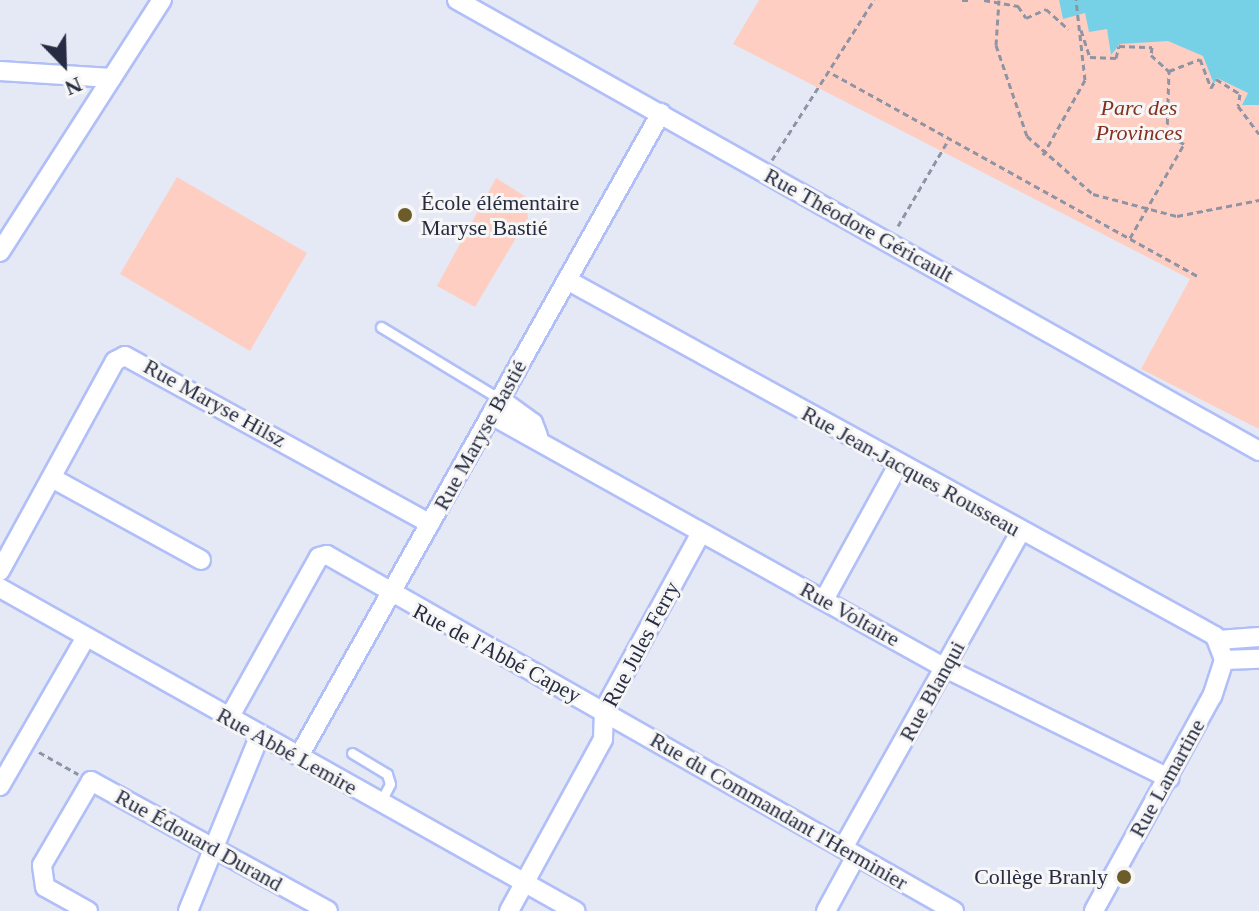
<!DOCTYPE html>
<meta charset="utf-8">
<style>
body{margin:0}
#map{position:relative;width:1259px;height:911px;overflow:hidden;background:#e5e9f5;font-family:Georgia,serif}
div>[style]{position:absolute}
.green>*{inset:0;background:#ffcec2}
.water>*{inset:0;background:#77d1e6}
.path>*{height:3px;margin-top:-1.5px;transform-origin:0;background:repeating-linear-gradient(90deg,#8f94a4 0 6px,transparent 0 10px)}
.roads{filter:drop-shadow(2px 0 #b1bff8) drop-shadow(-2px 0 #b1bff8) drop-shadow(0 2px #b1bff8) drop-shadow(0 -2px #b1bff8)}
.lane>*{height:9px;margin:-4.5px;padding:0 4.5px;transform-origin:4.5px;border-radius:4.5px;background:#fff}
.street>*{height:18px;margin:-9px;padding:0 9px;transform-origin:9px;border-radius:9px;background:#fff}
.path-bridge>*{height:3px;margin-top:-1.5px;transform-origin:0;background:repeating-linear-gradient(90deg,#8f94a4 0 6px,transparent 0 10px)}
.dots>*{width:22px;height:22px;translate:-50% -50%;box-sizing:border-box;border:4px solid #f6f6f6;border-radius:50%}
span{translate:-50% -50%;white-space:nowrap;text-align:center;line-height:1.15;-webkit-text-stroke:6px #f6f6f6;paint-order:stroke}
.park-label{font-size:22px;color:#852f1d;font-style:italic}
.poi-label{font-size:22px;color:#272c42}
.left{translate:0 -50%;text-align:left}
.right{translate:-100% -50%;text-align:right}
.street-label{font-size:22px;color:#272c42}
.north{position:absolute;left:24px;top:24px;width:80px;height:80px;-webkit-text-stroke:6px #f6f6f6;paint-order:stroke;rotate:157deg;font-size:22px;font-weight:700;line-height:32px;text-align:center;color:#272c42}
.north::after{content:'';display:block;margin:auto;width:28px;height:36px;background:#272c42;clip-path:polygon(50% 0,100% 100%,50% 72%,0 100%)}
</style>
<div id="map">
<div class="green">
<div style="clip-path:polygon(759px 0,1259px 0,1259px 429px,1141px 369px,1190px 279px,733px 44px)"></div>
<div style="clip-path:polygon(177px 177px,307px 253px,250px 351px,120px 274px)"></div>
<div style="clip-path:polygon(496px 178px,526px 197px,528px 218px,475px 307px,437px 286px)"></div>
</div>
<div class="water">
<div style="clip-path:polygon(1059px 0,1259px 0,1259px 105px,1242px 105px,1248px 93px,1217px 78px,1214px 84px,1203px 56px,1168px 41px,1120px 44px,1111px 55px,1107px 29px,1089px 32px,1085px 13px,1063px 19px)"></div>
</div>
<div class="path">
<div style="left:962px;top:0;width:10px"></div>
<div style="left:984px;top:0;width:35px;rotate:10deg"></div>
<div style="left:1018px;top:6px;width:14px;rotate:56deg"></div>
<div style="left:1026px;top:18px;width:22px;rotate:-24deg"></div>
<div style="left:1046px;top:9px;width:30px;rotate:42deg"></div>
<div style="left:1081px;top:30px;width:28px;rotate:72deg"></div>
<div style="left:1090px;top:57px;width:26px;rotate:2deg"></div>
<div style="left:1116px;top:58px;width:12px;rotate:-76deg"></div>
<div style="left:1119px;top:46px;width:33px;rotate:2deg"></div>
<div style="left:1152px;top:47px;width:8px;rotate:97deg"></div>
<div style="left:1151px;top:55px;width:24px;rotate:42deg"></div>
<div style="left:1169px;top:71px;width:33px;rotate:-21deg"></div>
<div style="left:1200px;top:59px;width:31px;rotate:69deg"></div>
<div style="left:1211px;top:88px;width:10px;rotate:-61deg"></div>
<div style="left:1216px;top:79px;width:28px;rotate:32deg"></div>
<div style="left:1240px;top:94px;width:12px;rotate:99deg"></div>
<div style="left:1238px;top:106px;width:35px;rotate:53deg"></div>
<div style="left:996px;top:45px;width:96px;rotate:71.2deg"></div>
<div style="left:1027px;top:136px;width:88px;rotate:41.3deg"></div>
<div style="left:1093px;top:194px;width:87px;rotate:14.7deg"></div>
<div style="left:1177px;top:216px;width:84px;rotate:-11deg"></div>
<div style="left:833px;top:74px;width:417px;rotate:29deg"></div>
<div style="left:1043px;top:155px;width:86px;rotate:-60.8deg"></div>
<div style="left:1085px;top:80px;width:81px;rotate:-96.4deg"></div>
<div style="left:772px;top:160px;width:190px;rotate:-57.5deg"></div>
<div style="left:898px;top:226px;width:97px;rotate:-59.7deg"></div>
<div style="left:1130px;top:238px;width:108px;rotate:-60.1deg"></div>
<div style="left:1184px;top:144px;width:20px;rotate:-150deg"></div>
<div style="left:1167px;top:134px;width:63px;rotate:-88.2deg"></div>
<div style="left:39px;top:752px;width:45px;rotate:29.4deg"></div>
</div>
<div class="roads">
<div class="lane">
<div style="left:381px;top:327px;width:139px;rotate:31.2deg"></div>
<div style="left:352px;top:753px;width:41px;rotate:31deg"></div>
<div style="left:387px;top:774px;width:10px;rotate:73deg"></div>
<div style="left:390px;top:784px;width:21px;rotate:118deg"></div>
</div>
<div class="street">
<div style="left:457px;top:0;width:920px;rotate:29.35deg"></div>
<div style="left:0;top:71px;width:112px;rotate:3.6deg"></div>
<div style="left:0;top:252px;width:300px;rotate:-57.3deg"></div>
<div style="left:567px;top:280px;width:739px;rotate:28.78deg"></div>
<div style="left:1215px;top:636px;width:26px;rotate:69deg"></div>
<div style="left:1224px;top:660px;width:38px;rotate:108deg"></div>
<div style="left:1212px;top:696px;width:245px;rotate:118.8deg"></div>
<div style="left:500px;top:399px;width:41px;rotate:36deg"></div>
<div style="left:533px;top:423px;width:14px;rotate:69deg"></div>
<div style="left:491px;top:415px;width:520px;rotate:29.13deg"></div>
<div style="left:945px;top:668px;width:250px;rotate:26.2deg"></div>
<div style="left:52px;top:478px;width:170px;rotate:28.8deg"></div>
<div style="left:0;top:571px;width:239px;rotate:-61.3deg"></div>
<div style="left:115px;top:361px;width:11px;rotate:-27deg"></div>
<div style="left:125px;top:356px;width:348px;rotate:28.8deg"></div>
<div style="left:0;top:588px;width:660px;rotate:29.32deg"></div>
<div style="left:825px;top:598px;width:152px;rotate:-61.2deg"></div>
<div style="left:1218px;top:640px;width:41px;rotate:-4.2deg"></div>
<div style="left:1224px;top:660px;width:35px;rotate:-2deg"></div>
<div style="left:229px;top:718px;width:184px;rotate:-60.8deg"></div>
<div style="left:319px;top:557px;width:8px;rotate:-14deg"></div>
<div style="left:327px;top:555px;width:721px;rotate:29.59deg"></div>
<div style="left:299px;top:756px;width:738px;rotate:-60.62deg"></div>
<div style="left:0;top:786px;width:172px;rotate:-60deg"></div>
<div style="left:843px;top:848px;width:362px;rotate:-60.7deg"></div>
<div style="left:88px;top:911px;width:49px;rotate:-150.8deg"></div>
<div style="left:45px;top:887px;width:22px;rotate:-98deg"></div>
<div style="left:42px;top:865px;width:97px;rotate:-59.7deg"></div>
<div style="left:91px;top:781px;width:270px;rotate:28.7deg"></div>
<div style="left:188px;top:911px;width:190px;rotate:-67.8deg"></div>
<div style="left:509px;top:911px;width:196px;rotate:-61.3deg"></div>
<div style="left:603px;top:739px;width:29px;rotate:-88deg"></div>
<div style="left:604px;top:710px;width:202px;rotate:-61.3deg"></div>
<div style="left:826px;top:911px;width:63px;rotate:-61.4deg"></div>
</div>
</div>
<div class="path-bridge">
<div style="left:996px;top:45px;width:45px;rotate:-86.2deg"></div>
</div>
<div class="dots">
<div style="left:405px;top:215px;background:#6b5c2a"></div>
<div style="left:1124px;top:877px;background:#6b5c2a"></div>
</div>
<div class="park-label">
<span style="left:1139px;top:120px">Parc des<br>Provinces</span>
</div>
<div class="poi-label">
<span class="left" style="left:421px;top:215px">École élémentaire<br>Maryse Bastié</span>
<span class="right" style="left:1108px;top:877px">Collège Branly</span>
</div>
<div class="street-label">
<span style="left:859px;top:225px;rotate:29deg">Rue Théodore Géricault</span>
<span style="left:215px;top:403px;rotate:29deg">Rue Maryse Hilsz</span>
<span style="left:480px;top:435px;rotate:-61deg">Rue Maryse Bastié</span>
<span style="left:911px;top:471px;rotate:29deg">Rue Jean-Jacques Rousseau</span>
<span style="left:850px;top:614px;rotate:29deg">Rue Voltaire</span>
<span style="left:641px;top:644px;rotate:-62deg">Rue Jules Ferry</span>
<span style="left:497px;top:653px;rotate:28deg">Rue de l'Abbé Capey</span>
<span style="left:932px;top:691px;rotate:-61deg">Rue Blanqui</span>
<span style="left:287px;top:751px;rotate:29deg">Rue Abbé Lemire</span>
<span style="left:1167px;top:778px;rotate:-61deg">Rue Lamartine</span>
<span style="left:779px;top:811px;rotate:30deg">Rue du Commandant l'Herminier</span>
<span style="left:199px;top:840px;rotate:29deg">Rue Édouard Durand</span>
</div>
<div class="north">N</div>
</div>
